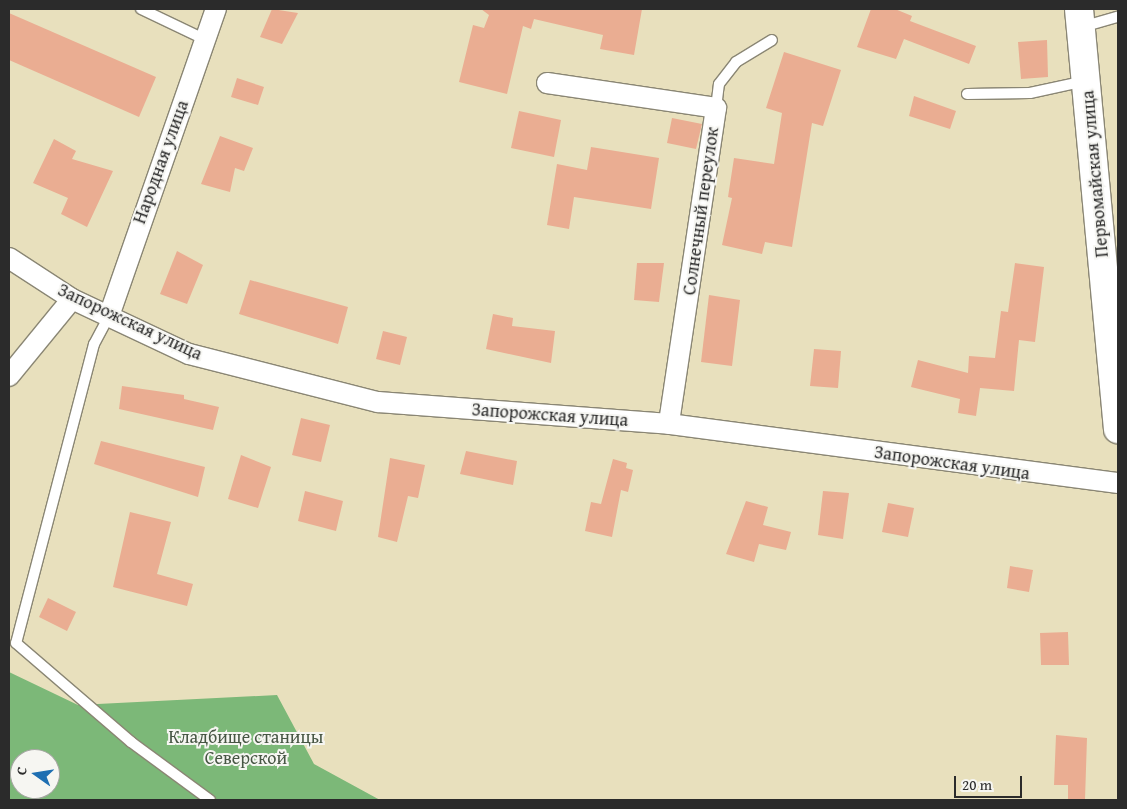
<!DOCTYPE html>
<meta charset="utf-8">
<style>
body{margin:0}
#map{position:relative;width:1127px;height:809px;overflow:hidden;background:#e8e0bd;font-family:"Gentium Book Plus",serif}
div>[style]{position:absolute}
.forest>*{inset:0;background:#7cb878}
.building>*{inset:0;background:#eaad92}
.roads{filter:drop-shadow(1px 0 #8a8674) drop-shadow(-1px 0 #8a8674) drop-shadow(0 1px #8a8674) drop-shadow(0 -1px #8a8674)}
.lane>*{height:10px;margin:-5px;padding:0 5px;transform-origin:5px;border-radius:5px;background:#fff}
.street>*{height:20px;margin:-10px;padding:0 10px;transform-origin:10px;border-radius:10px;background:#fff}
.secondary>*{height:28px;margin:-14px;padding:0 14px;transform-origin:14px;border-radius:14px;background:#fff}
span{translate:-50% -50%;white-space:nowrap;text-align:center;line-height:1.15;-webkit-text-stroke:4px #f6f6f2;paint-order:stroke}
.street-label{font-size:18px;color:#2b2b2b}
.park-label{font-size:18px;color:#475644}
.frame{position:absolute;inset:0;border:10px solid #2b2b2b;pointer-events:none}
.north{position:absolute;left:10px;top:749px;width:50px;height:50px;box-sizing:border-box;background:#f6f6f2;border:1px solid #a5a5a2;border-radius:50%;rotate:283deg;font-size:14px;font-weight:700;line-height:20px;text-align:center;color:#2b2b2b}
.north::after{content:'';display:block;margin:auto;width:18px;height:22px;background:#1f6fb2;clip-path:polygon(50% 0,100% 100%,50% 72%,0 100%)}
.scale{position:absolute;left:954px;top:776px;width:68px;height:22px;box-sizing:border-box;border:2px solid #2b2b2b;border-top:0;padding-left:6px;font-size:15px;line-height:18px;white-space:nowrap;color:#2b2b2b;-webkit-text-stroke:4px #f6f6f2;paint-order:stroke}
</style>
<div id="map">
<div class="forest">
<div style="clip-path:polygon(evenodd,9px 672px,78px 705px,277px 695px,314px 764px,380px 800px,9px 800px,9px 672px,20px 759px,50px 759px,50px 789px,20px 789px,20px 759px)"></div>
</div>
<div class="building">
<div style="clip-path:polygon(272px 9px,298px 13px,282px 44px,260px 37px)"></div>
<div style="clip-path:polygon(481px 9px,642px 9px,634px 55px,600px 49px,603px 35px,534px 19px,531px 29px,523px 26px,507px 94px,459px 82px,473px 25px,484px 28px,489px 15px)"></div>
<div style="clip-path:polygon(871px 9px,895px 9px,912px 16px,910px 21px,976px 46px,969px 64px,904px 39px,896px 59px,857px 47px)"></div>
<div style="clip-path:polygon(9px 13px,156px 77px,139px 117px,9px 60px)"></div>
<div style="clip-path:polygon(1047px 40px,1048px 77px,1021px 79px,1018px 42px)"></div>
<div style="clip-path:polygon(784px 52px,841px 70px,823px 126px,812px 123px,792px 247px,765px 242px,762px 254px,722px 245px,732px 198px,728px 197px,734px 158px,774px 164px,782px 113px,766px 108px)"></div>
<div style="clip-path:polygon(237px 78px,264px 87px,258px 105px,231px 97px)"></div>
<div style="clip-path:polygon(914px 96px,956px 111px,950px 129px,909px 116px)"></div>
<div style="clip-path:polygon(519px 111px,561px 120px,554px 157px,511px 148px)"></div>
<div style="clip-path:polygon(672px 118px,702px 124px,696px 149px,667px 143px)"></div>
<div style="clip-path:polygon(220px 136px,253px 148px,244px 171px,235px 168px,230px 192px,201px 184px)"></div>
<div style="clip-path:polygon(54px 139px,76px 151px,72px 159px,113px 171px,87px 227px,61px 214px,68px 198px,33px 183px)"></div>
<div style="clip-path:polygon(591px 147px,659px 158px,651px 209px,574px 197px,569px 229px,547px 225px,557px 164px,587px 170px)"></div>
<div style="clip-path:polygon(177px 251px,203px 265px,187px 304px,160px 294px)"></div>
<div style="clip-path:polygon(637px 263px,664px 263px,659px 302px,634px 300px)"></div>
<div style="clip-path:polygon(1015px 263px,1044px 267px,1035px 342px,1019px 340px,1014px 391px,980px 388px,976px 416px,958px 413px,960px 399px,911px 387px,918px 360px,968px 373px,969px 356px,995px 358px,1001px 311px,1008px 312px)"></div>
<div style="clip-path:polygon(250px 280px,348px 307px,338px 344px,239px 314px)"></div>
<div style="clip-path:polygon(709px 295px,740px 300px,732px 366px,701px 362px)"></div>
<div style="clip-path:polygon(493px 314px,513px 318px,512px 326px,555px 331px,551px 363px,486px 349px)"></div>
<div style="clip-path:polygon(383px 331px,407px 337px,400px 365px,376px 359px)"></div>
<div style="clip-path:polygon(814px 349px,841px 351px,838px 388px,810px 386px)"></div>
<div style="clip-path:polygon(122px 386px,184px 395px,184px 399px,219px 407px,213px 430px,119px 409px)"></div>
<div style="clip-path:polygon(301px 418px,330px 425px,321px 462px,292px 455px)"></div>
<div style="clip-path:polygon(101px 441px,205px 467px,198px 497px,94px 464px)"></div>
<div style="clip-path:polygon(466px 451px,517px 461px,513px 485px,460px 474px)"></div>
<div style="clip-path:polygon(241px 455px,271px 467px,258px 508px,228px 499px)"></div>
<div style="clip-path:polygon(390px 458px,425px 465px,418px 498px,408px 496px,397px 542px,378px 537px)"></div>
<div style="clip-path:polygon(613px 459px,627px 463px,626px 468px,633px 470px,628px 492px,621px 490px,612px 537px,585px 531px,591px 502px,601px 504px)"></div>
<div style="clip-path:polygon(305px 491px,343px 501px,336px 531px,298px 521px)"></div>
<div style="clip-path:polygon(823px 491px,849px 493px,843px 539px,818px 535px)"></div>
<div style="clip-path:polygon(746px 501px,768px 507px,763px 525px,791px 532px,786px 550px,759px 544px,754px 562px,726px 554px)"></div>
<div style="clip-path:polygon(888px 503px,914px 508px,908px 537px,882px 532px)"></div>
<div style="clip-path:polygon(130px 512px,171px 522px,157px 574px,193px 584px,187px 606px,113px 587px)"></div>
<div style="clip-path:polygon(1010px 566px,1033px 570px,1029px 592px,1007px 588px)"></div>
<div style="clip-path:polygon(48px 598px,76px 612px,67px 631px,39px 617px)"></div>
<div style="clip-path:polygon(1068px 632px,1069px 665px,1041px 665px,1040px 633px)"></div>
<div style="clip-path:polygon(1056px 735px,1087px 738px,1085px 800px,1068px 800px,1068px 785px,1054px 785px)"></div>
</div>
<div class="roads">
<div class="lane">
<div style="left:141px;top:9px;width:70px;rotate:25.5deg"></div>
<div style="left:1082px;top:27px;width:37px;rotate:-16deg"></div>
<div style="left:967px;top:94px;width:63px;rotate:-0.9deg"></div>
<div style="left:1030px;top:93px;width:56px;rotate:-12.3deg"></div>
<div style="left:716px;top:108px;width:24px;rotate:-83deg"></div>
<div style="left:719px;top:84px;width:28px;rotate:-52deg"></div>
<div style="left:736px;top:62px;width:42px;rotate:-31.4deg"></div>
<div style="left:109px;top:316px;width:32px;rotate:118deg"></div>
<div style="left:94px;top:344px;width:309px;rotate:104.6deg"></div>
<div style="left:16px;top:643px;width:152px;rotate:40.7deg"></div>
<div style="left:131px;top:742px;width:98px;rotate:36.3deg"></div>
</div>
<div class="street">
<div style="left:547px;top:83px;width:171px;rotate:8.4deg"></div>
<div style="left:716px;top:108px;width:319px;rotate:98.5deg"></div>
<div style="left:9px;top:258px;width:75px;rotate:33.1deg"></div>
<div style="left:72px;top:299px;width:129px;rotate:25.2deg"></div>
<div style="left:189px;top:354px;width:195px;rotate:14.3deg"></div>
<div style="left:378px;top:402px;width:292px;rotate:4.3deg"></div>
<div style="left:669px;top:424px;width:453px;rotate:7.5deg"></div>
<div style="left:109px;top:316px;width:325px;rotate:-70.8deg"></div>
<div style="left:9px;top:376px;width:99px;rotate:-50.7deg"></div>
</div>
<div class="secondary">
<div style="left:1079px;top:9px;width:422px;rotate:84.7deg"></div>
</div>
</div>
<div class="street-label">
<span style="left:161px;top:162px;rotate:-70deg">Народная улица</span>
<span style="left:1095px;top:174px;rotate:-95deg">Первомайская улица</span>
<span style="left:701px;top:211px;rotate:-82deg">Солнечный переулок</span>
<span style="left:130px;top:322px;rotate:25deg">Запорожская улица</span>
<span style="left:550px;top:415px;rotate:4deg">Запорожская улица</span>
<span style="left:952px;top:463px;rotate:8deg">Запорожская улица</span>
</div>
<div class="park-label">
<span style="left:246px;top:748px">Кладбище станицы<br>Северской</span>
</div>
<div class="frame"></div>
<div class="north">С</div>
<div class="scale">20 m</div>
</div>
